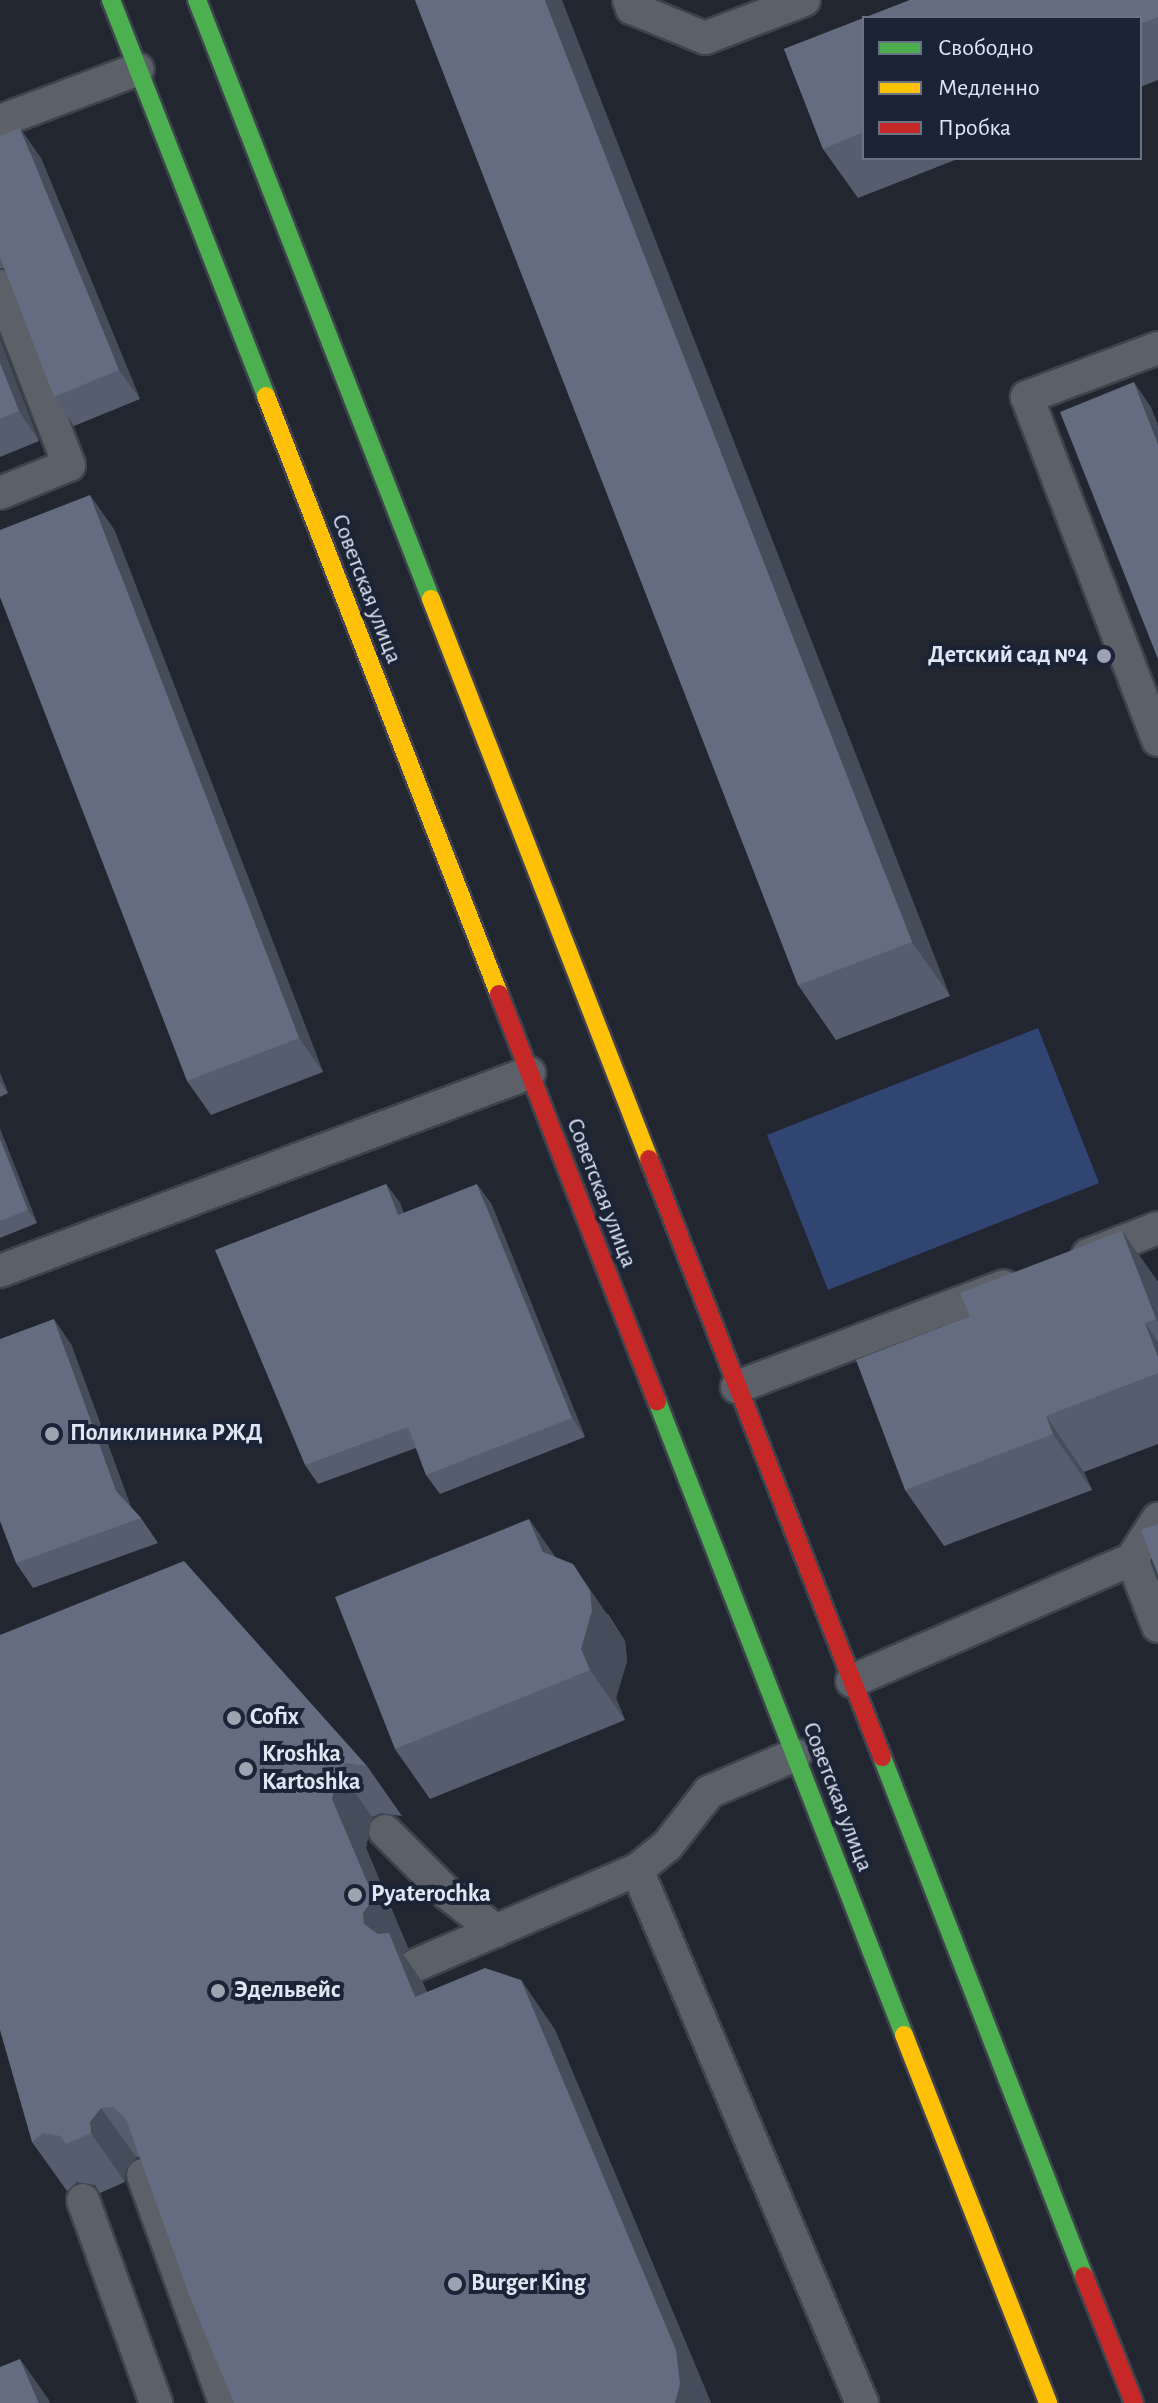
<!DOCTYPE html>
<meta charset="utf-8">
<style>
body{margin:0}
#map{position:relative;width:1158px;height:2403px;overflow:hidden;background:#212631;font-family:"Alegreya Sans",sans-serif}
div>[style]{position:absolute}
.green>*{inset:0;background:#314572}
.roads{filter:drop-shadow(2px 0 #3e434c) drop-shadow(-2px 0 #3e434c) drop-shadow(0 2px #3e434c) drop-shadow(0 -2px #3e434c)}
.lane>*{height:32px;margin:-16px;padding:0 16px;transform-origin:16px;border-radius:16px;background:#5c6169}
.fast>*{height:18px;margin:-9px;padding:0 9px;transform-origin:9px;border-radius:9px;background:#4caf50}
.slow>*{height:18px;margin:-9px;padding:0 9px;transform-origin:9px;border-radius:9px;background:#ffc107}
.jam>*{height:18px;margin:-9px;padding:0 9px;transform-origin:9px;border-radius:9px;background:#c62828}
.wall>*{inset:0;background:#555d6f}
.shaded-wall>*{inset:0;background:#454c5a}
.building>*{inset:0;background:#636c81}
.dots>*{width:22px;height:22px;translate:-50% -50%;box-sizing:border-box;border:4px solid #1b2437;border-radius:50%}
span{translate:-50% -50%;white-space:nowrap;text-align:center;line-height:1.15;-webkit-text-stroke:8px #1b2437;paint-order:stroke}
.street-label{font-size:24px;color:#e0e7f4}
.poi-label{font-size:24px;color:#e0e7f4;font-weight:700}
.right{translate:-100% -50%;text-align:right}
.left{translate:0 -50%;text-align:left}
.legend{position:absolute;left:862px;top:16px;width:280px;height:144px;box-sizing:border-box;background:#1b2437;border:2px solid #6a7283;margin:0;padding:10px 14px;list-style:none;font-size:24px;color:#e0e7f4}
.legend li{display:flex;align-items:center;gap:16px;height:40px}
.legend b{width:40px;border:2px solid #6a7283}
</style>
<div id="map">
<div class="green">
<div style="clip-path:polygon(1038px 1028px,1099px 1183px,828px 1290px,767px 1135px)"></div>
</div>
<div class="roads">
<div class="lane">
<div style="left:629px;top:0;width:9px;rotate:69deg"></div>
<div style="left:632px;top:8px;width:79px;rotate:22.3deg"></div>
<div style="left:705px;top:38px;width:106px;rotate:-21deg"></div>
<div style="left:0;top:121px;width:147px;rotate:-20.6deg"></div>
<div style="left:0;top:286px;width:192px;rotate:68.9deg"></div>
<div style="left:69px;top:465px;width:74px;rotate:157.9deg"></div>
<div style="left:1158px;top:348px;width:140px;rotate:159.5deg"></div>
<div style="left:1027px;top:397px;width:367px;rotate:69.1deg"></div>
<div style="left:1088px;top:1255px;width:75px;rotate:-21.1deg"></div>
<div style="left:0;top:1271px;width:565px;rotate:-20.52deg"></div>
<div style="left:737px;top:1387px;width:285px;rotate:-20.7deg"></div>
<div style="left:1132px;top:1559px;width:72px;rotate:68.8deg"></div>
<div style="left:852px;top:1681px;width:305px;rotate:-23.5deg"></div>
<div style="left:1132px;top:1559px;width:48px;rotate:-57deg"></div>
<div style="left:385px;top:1831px;width:88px;rotate:45deg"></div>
<div style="left:447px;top:1893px;width:62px;rotate:37.8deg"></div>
<div style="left:637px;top:1870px;width:579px;rotate:67.11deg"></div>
<div style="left:416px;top:1965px;width:241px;rotate:-23.3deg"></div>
<div style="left:637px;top:1870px;width:38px;rotate:-39deg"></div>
<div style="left:667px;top:1846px;width:68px;rotate:-52.1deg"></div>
<div style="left:709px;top:1792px;width:94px;rotate:-23.3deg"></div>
<div style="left:143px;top:2175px;width:242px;rotate:70.2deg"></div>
<div style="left:83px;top:2200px;width:216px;rotate:70.2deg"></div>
</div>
<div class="fast">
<div style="left:111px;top:0;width:425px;rotate:68.6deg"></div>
<div style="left:197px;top:0;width:643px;rotate:68.66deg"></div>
<div style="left:657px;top:1401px;width:680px;rotate:68.71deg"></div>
<div style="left:882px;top:1757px;width:557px;rotate:68.73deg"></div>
</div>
<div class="slow">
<div style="left:266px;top:396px;width:642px;rotate:68.71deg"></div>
<div style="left:431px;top:599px;width:601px;rotate:68.73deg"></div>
<div style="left:904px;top:2035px;width:395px;rotate:68.6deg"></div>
</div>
<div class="jam">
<div style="left:499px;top:994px;width:437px;rotate:68.8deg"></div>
<div style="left:649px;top:1159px;width:642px;rotate:68.71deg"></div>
<div style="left:1084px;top:2276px;width:136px;rotate:68.5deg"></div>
</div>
</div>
<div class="wall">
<div style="clip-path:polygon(415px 0,950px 996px,836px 1040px,798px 985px)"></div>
<div style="clip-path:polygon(910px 0,1158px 0,1158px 80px,1140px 87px,1140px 18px,864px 18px,864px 158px,960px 158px,858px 198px,823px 149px,784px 49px)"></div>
<div style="clip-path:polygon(0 136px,41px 158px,140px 399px,74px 426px,54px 397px,4px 268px,0 268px)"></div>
<div style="clip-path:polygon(0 339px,39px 441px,0 457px)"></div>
<div style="clip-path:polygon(114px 529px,323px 1072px,211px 1115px,187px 1081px)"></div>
<div style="clip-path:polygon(0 1073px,8px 1093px,0 1097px)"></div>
<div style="clip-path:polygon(0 1129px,37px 1223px,0 1238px)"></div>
<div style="clip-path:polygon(386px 1184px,400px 1203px,403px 1213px,491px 1203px,585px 1437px,440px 1494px,426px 1475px,416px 1448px,318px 1484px,305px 1465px)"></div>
<div style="clip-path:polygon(1122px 1231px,1158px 1282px,1158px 1444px,1084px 1472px,1092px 1490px,944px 1546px,905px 1490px,970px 1316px)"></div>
<div style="clip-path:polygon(71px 1344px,131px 1507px,141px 1518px,158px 1543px,33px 1588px,16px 1563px)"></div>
<div style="clip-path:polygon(608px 1614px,625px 1641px,627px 1661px,616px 1698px,625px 1720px,430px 1799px,395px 1749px)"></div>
<div style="clip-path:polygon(0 1635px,367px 1766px,402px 1816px,381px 1813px,372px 1817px,366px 1848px,408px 1948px,403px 1954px,423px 1983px,427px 1992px,521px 1980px,555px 2030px,711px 2403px,234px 2403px,140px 2157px,136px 2157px,125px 2171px,125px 2182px,100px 2193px,95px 2185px,77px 2182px,67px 2191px,32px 2142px)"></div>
</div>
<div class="shaded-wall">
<div style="clip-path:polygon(545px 0,562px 0,950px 996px,912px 942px)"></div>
<div style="clip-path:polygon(20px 128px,41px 158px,140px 399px,119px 370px)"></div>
<div style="clip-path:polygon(0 339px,39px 441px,19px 411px,0 363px)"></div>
<div style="clip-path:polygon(1134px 382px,1151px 407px,1158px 425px,1158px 444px)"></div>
<div style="clip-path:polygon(90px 495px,114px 529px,323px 1072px,299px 1038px)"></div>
<div style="clip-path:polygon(0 1073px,8px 1093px,0 1082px)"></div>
<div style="clip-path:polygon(0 1129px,37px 1223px,28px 1210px,0 1139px)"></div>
<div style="clip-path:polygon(386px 1184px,400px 1203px,412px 1234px,398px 1215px)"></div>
<div style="clip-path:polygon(477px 1184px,491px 1203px,585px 1437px,572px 1418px)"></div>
<div style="clip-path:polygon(1122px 1231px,1158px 1282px,1158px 1322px,1156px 1319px)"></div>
<div style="clip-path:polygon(54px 1319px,71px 1344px,134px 1516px,116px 1491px)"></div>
<div style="clip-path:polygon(1145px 1323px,1158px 1342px,1158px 1357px)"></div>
<div style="clip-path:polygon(1046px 1416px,1084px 1472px,1092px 1490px,1053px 1434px)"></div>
<div style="clip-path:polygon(529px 1519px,564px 1569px,543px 1552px)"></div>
<div style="clip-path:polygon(573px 1564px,625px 1641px,627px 1661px,616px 1698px,625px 1720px,590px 1670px,581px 1649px)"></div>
<div style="clip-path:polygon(338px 1768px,372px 1817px,366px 1848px,408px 1948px,403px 1954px,423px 1983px,450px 2046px,364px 1924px,332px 1799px)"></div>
<div style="clip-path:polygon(521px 1980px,555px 2030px,711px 2403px,675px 2403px)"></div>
<div style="clip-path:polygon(101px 2108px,136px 2157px,125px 2171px,125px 2182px,91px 2133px,90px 2122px)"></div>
<div style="clip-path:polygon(20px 2359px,49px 2400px,50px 2403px,39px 2403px)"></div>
</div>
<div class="building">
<div style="clip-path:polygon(415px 0,545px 0,912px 942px,798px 985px)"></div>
<div style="clip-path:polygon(910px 0,1158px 0,1158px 17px,1140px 24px,1140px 18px,864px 18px,864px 132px,823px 149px,784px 49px)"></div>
<div style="clip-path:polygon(20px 128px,119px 370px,54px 397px,0 257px,0 136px)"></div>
<div style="clip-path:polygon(0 363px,19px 411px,0 419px)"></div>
<div style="clip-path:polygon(1134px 382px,1158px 444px,1158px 659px,1060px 412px)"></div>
<div style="clip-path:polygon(90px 495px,299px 1038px,187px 1081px,0 597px,0 530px)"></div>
<div style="clip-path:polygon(0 1139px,28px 1210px,0 1221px)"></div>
<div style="clip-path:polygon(386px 1184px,398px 1215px,477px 1184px,572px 1418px,426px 1475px,408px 1427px,305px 1465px,215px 1250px)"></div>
<div style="clip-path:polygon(1122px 1231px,1156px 1319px,1145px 1323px,1158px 1357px,1158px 1373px,1046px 1416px,1053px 1434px,905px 1490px,856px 1360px,970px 1316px,960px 1293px)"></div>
<div style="clip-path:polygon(54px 1319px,116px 1491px,141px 1518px,16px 1563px,0 1521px,0 1339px)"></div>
<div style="clip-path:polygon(529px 1519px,543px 1552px,573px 1564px,590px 1591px,592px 1611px,581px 1649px,590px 1670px,395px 1749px,335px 1597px)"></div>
<div style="clip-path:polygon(1158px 1524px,1158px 1575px,1141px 1530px)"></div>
<div style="clip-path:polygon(184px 1561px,367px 1766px,346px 1763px,338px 1768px,332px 1799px,374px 1898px,363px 1913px,364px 1924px,378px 1934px,389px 1933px,415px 1997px,485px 1968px,521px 1980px,676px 2350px,680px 2384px,675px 2403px,234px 2403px,191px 2300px,126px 2119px,113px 2107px,101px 2108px,90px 2122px,91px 2133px,66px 2144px,60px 2136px,43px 2133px,32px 2142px,0 2030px,0 1635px)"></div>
<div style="clip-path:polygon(20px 2359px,39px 2403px,0 2403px,0 2367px)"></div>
</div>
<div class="dots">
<div style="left:1104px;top:656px;background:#9da3b0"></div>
<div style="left:52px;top:1434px;background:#9da3b0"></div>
<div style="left:234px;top:1718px;background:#9da3b0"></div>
<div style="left:246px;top:1769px;background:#9da3b0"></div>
<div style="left:355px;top:1895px;background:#9da3b0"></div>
<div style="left:218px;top:1991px;background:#9da3b0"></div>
<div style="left:455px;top:2284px;background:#9da3b0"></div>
</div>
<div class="street-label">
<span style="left:366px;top:589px;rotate:69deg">Советская улица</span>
<span style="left:601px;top:1193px;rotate:69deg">Советская улица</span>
<span style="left:837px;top:1797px;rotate:69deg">Советская улица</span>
</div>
<div class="poi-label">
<span class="right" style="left:1088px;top:656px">Детский сад №4</span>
<span class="left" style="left:70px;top:1434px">Поликлиника РЖД</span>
<span class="left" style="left:250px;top:1718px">Cofix</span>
<span class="left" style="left:262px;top:1769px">Kroshka<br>Kartoshka</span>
<span class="left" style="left:371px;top:1895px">Pyaterochka</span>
<span class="left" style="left:234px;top:1991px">Эдельвейс</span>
<span class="left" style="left:471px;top:2284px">Burger King</span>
</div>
<ul class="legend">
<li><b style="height:10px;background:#4caf50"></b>Свободно</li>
<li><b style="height:10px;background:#ffc107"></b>Медленно</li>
<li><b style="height:10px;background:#c62828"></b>Пробка</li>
</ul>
</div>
